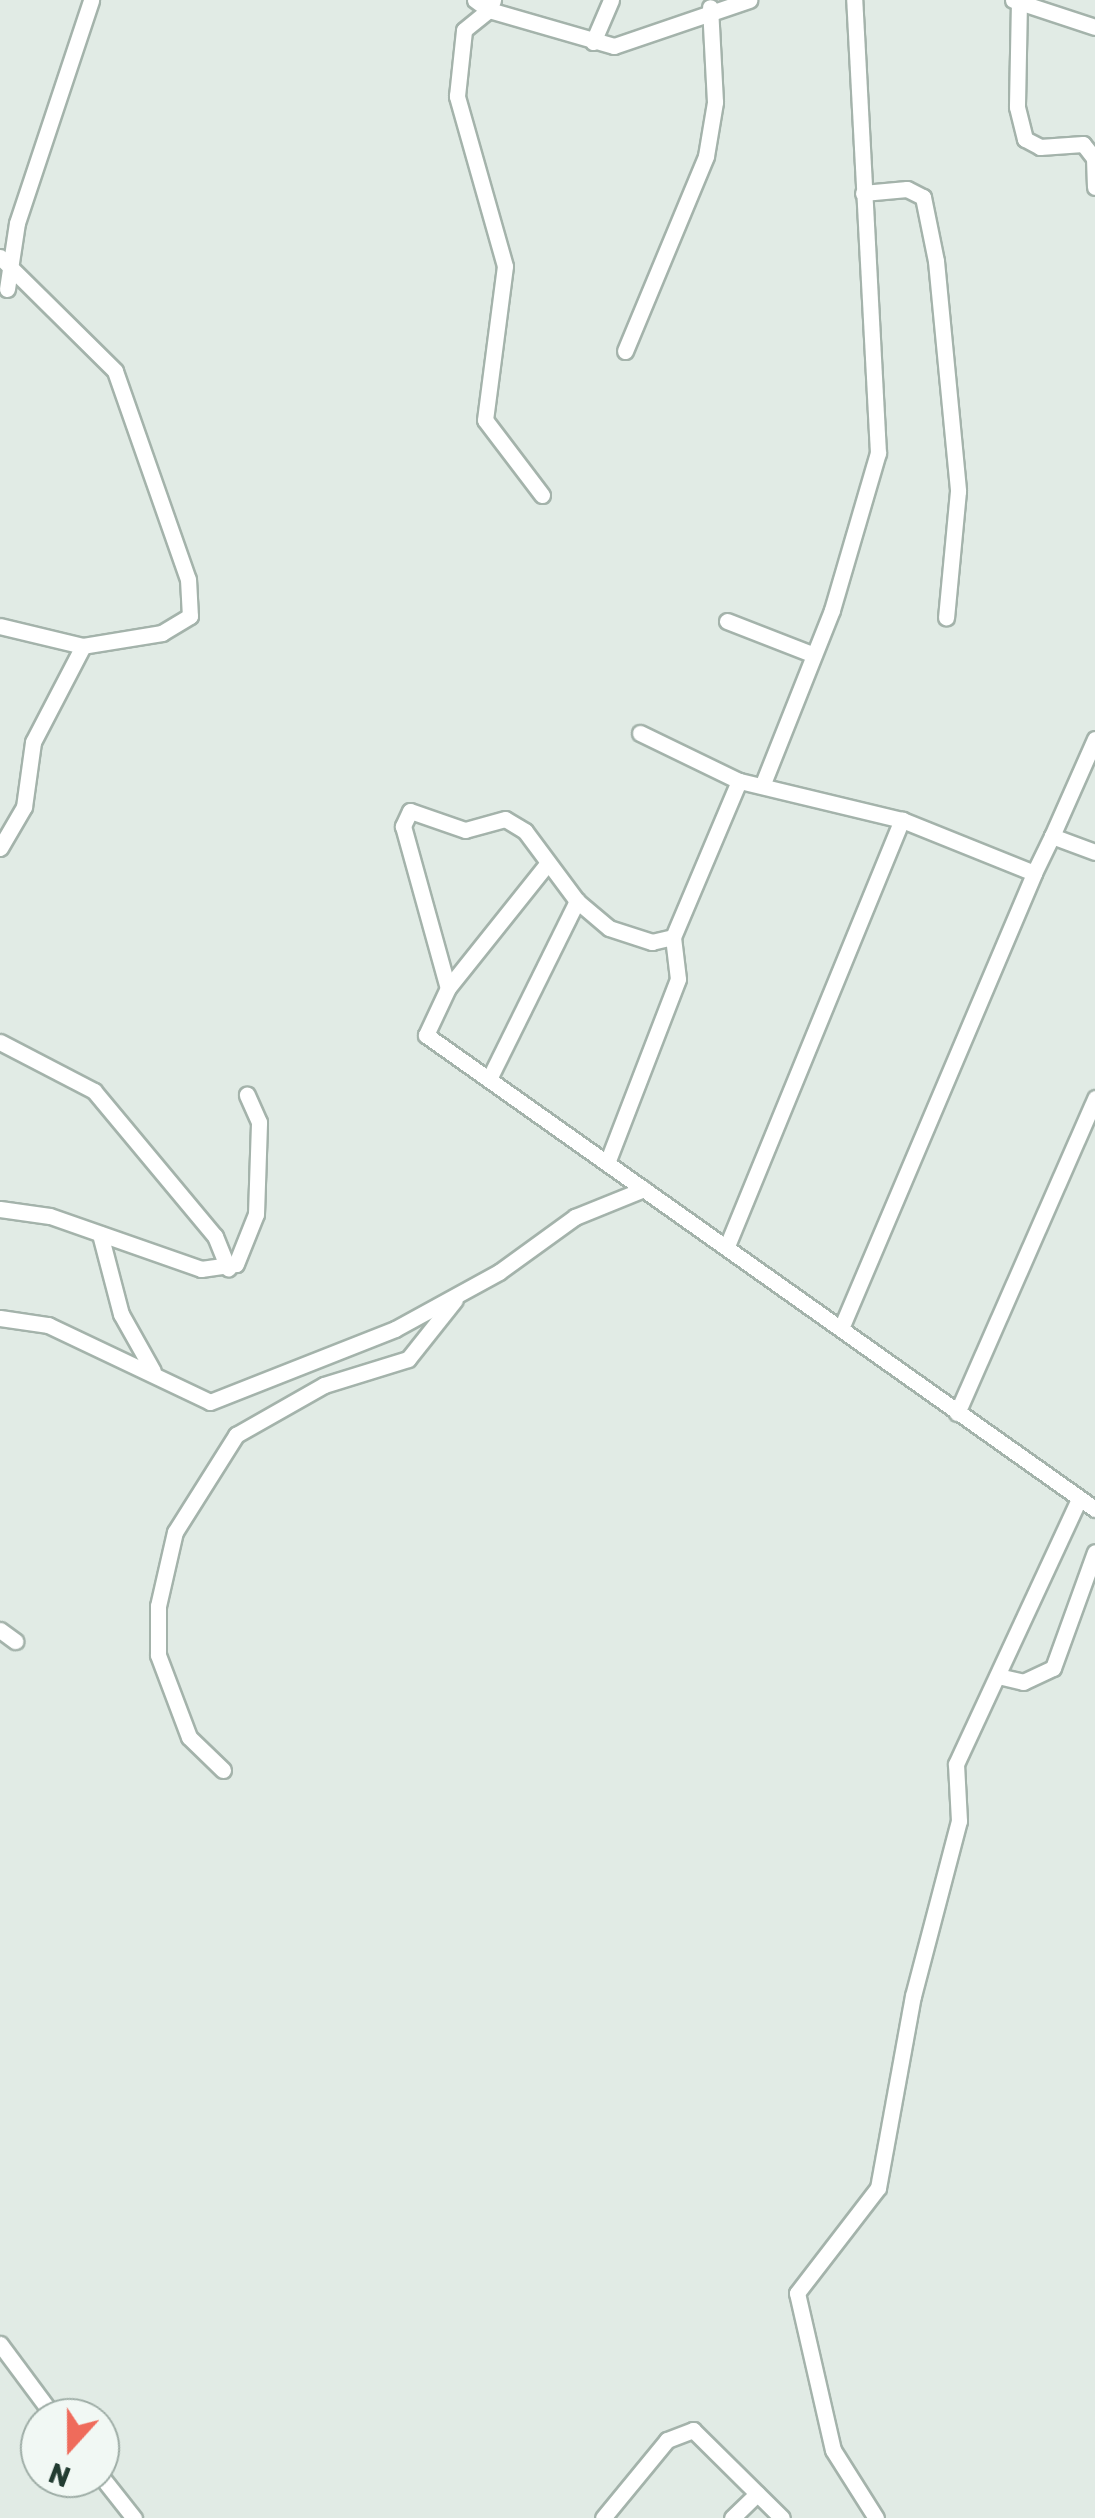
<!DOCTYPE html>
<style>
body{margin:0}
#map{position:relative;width:1095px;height:2518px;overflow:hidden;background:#e1ebe5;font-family:Rubik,sans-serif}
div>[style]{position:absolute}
.roads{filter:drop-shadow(2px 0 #a4b3ab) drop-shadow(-2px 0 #a4b3ab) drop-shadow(0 2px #a4b3ab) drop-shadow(0 -2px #a4b3ab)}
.street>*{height:15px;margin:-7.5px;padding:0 7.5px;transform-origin:7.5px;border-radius:7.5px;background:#fff}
span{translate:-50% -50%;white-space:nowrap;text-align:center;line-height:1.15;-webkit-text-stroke:8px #f1f8f4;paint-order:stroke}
.north{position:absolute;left:20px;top:2398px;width:100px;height:100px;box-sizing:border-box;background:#f1f8f4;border:2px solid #9eada6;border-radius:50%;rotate:201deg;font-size:28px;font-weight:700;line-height:40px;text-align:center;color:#223c31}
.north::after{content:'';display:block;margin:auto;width:35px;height:45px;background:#ef6b5b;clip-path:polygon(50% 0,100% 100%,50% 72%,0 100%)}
</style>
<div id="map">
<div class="roads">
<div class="street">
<div style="left:475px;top:0;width:17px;rotate:36deg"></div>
<div style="left:489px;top:10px;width:11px;rotate:-68deg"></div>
<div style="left:1013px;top:0;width:86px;rotate:18.2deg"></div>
<div style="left:1019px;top:1px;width:106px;rotate:91.1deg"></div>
<div style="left:1017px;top:107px;width:33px;rotate:76deg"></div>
<div style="left:1025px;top:139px;width:17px;rotate:28deg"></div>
<div style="left:1040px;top:147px;width:43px;rotate:-4deg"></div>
<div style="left:1083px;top:144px;width:18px;rotate:52deg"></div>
<div style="left:1094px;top:158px;width:29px;rotate:88deg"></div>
<div style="left:593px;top:42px;width:46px;rotate:-66.8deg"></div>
<div style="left:863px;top:193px;width:44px;rotate:-5.2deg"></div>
<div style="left:907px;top:189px;width:18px;rotate:27deg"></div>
<div style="left:923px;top:197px;width:65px;rotate:78.5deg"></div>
<div style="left:936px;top:261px;width:231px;rotate:84.5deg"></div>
<div style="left:958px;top:491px;width:127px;rotate:95.4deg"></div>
<div style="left:0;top:257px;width:162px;rotate:44.7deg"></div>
<div style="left:115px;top:371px;width:220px;rotate:70.7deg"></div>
<div style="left:188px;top:579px;width:37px;rotate:87deg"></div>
<div style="left:190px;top:616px;width:33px;rotate:149deg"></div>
<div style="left:162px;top:633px;width:80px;rotate:170.7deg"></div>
<div style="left:83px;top:646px;width:85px;rotate:-166.5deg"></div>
<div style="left:7px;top:289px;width:67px;rotate:-81.4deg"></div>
<div style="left:17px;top:223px;width:235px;rotate:-71.6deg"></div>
<div style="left:625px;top:351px;width:211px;rotate:-67.4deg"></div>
<div style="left:706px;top:156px;width:55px;rotate:-80.5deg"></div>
<div style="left:715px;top:102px;width:95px;rotate:-93deg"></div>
<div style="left:542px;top:495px;width:94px;rotate:-127.2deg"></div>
<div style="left:485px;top:420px;width:155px;rotate:-82.6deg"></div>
<div style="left:505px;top:266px;width:177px;rotate:-105.8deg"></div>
<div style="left:457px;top:96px;width:66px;rotate:-83.9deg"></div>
<div style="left:464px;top:30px;width:32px;rotate:-39deg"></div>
<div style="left:489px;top:10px;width:130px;rotate:16.1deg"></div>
<div style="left:614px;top:46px;width:143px;rotate:-18.8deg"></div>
<div style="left:727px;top:621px;width:93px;rotate:21.3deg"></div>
<div style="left:640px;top:733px;width:110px;rotate:25.9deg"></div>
<div style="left:764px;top:781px;width:184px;rotate:-68.3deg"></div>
<div style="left:832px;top:610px;width:164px;rotate:-73.7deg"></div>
<div style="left:878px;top:453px;width:454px;rotate:-93deg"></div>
<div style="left:1052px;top:836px;width:106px;rotate:-66.1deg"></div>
<div style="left:0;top:848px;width:48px;rotate:-59.7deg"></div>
<div style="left:24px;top:807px;width:66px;rotate:-82.1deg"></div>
<div style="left:33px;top:742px;width:108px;rotate:-62.5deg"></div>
<div style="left:1095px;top:852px;width:46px;rotate:-159.6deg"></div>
<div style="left:1052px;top:836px;width:41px;rotate:115.9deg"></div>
<div style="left:1034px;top:873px;width:142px;rotate:-158.1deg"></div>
<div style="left:902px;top:820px;width:168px;rotate:-166.5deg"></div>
<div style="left:739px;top:781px;width:169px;rotate:112.9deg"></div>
<div style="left:673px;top:937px;width:22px;rotate:167deg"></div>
<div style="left:652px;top:942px;width:45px;rotate:-162deg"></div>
<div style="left:609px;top:928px;width:42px;rotate:-139.8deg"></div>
<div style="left:577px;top:901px;width:87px;rotate:-126.6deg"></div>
<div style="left:525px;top:831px;width:23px;rotate:-149deg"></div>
<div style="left:505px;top:819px;width:41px;rotate:164.6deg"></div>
<div style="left:465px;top:830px;width:58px;rotate:-160.9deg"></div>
<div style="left:410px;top:811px;width:17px;rotate:115deg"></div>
<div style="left:403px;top:826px;width:168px;rotate:74.5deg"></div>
<div style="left:448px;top:988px;width:52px;rotate:115.1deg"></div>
<div style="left:426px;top:1035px;width:820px;rotate:35.32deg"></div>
<div style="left:448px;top:988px;width:159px;rotate:-51.4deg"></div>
<div style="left:0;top:1042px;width:106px;rotate:27.5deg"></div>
<div style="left:94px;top:1091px;width:189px;rotate:50.2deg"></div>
<div style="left:215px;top:1236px;width:35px;rotate:68deg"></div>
<div style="left:489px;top:1079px;width:199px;rotate:-63.7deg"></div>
<div style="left:607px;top:1163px;width:197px;rotate:-68.9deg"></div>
<div style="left:678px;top:979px;width:42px;rotate:-96.8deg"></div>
<div style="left:0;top:1209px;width:50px;rotate:8deg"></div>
<div style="left:50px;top:1216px;width:160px;rotate:19.3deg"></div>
<div style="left:201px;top:1269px;width:35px;rotate:-8deg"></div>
<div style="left:236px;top:1264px;width:54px;rotate:-68.2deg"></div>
<div style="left:256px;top:1214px;width:92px;rotate:-88.1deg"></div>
<div style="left:259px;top:1122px;width:30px;rotate:-114deg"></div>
<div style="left:100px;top:1234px;width:83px;rotate:75.3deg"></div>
<div style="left:121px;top:1314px;width:65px;rotate:60.7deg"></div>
<div style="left:727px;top:1246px;width:461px;rotate:-67.7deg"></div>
<div style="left:0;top:1318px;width:49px;rotate:8.3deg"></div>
<div style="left:48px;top:1325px;width:179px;rotate:25.4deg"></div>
<div style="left:210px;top:1402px;width:199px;rotate:-21.5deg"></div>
<div style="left:395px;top:1329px;width:119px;rotate:-28.7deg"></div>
<div style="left:499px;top:1272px;width:94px;rotate:-35.9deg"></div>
<div style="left:575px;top:1217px;width:74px;rotate:-22.1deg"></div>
<div style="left:842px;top:1326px;width:492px;rotate:-67deg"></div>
<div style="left:957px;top:1413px;width:344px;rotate:-66.3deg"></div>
<div style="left:0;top:1630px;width:19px;rotate:36deg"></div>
<div style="left:998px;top:1676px;width:26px;rotate:13deg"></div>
<div style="left:1023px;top:1682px;width:33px;rotate:-25deg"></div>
<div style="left:1053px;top:1668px;width:123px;rotate:-70.1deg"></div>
<div style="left:223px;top:1770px;width:47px;rotate:-135.9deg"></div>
<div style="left:189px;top:1737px;width:88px;rotate:-110.7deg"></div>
<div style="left:158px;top:1655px;width:49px;rotate:-90deg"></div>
<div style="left:158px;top:1606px;width:76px;rotate:-77.1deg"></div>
<div style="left:175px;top:1532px;width:115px;rotate:-57.8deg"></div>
<div style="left:236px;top:1435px;width:101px;rotate:-29.6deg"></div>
<div style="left:324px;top:1385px;width:88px;rotate:-17.2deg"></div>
<div style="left:408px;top:1359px;width:75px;rotate:-51.5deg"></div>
<div style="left:0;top:2344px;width:92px;rotate:53.4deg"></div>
<div style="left:100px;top:2475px;width:55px;rotate:51.7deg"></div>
<div style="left:603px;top:2518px;width:101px;rotate:-50.6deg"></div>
<div style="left:667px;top:2440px;width:28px;rotate:-21deg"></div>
<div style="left:693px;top:2430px;width:125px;rotate:44.7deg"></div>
<div style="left:732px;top:2518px;width:35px;rotate:-44deg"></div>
<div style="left:876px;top:2518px;width:80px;rotate:-122.3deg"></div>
<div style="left:833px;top:2450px;width:161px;rotate:-102.9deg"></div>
<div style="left:797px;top:2293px;width:133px;rotate:-52.4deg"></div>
<div style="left:878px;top:2188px;width:195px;rotate:-79.7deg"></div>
<div style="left:913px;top:1996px;width:181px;rotate:-75.3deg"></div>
<div style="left:959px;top:1821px;width:57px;rotate:-93deg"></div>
<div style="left:956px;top:1764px;width:292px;rotate:-65.1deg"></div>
</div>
</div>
<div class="north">N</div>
</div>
